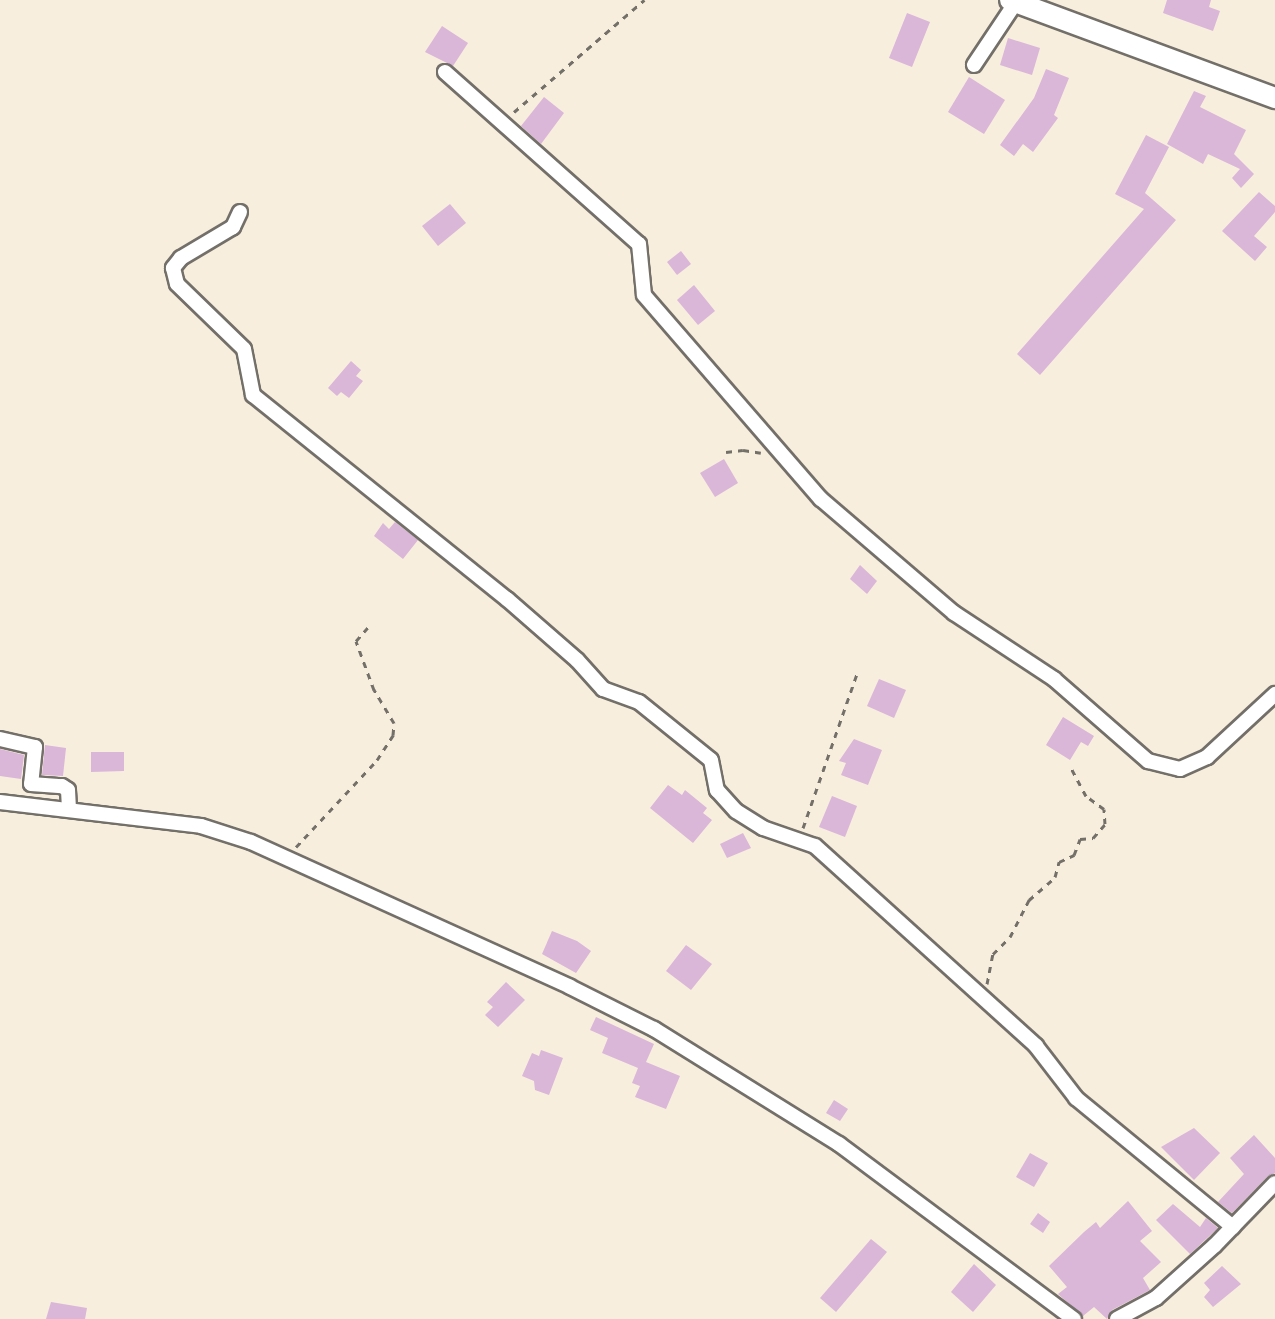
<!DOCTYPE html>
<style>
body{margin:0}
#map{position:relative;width:1275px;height:1319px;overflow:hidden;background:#f8eedd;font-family:Pangolin,sans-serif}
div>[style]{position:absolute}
.building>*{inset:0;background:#dab6d9}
.path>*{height:3px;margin-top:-1.5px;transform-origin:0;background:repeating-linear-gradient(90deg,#736f69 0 6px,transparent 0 12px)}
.roads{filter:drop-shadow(2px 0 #736f69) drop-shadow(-2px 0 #736f69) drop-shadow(0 2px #736f69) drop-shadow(0 -2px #736f69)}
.street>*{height:14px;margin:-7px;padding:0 7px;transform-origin:7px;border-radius:7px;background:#fff}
.secondary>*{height:20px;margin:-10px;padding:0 10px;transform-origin:10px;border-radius:10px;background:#fff}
span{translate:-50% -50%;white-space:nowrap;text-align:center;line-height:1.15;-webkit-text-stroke:6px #fdfcf7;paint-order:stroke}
</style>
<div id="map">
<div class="building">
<div style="clip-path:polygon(1167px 0,1211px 0,1209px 7px,1220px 11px,1213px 31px,1163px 13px)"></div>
<div style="clip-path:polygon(907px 13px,930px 22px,912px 67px,889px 58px)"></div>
<div style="clip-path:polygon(442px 26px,468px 43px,453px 66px,425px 52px)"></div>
<div style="clip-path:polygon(1008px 38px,1040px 48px,1032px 75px,1000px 65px)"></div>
<div style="clip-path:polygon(1046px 69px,1069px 78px,1054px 115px,1058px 118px,1033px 152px,1023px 144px,1014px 156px,1000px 145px,1034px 98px)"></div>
<div style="clip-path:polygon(969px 77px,1005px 100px,984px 134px,948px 112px)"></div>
<div style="clip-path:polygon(1194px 91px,1206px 96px,1200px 107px,1246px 130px,1234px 154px,1254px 174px,1241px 188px,1232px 178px,1240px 169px,1208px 154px,1203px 164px,1167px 144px)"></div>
<div style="clip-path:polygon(544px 97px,564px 113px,541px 144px,521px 126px)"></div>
<div style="clip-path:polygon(1146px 135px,1169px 147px,1145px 193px,1176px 220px,1040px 375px,1017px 354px,1144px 209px,1115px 194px)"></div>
<div style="clip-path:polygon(1259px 192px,1275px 206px,1275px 212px,1254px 236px,1267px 247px,1255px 261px,1222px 231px)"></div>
<div style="clip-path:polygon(450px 204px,466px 223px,438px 246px,422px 226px)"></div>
<div style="clip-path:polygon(681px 251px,691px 264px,677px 275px,667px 262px)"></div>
<div style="clip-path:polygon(694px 285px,715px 311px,698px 325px,677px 300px)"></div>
<div style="clip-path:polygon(351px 361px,361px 370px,356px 376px,363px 381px,349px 398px,341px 392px,337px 396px,328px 388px)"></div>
<div style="clip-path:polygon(724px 459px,738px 483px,715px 497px,700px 473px)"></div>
<div style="clip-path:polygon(395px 522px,418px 540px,403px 559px,374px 536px,383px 523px,389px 529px)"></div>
<div style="clip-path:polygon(860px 565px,877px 581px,867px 594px,850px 579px)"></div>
<div style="clip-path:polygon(879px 679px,906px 690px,894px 718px,867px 706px)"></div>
<div style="clip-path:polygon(1063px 717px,1094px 736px,1088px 746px,1081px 742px,1070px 760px,1046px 745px)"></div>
<div style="clip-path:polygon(854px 739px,882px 750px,868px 785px,841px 775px,846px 763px,839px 761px)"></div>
<div style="clip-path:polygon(45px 745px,66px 748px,63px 776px,42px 775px)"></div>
<div style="clip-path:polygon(0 749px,24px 755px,21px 779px,0 776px)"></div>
<div style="clip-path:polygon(91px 752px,124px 752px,124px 771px,91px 772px)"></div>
<div style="clip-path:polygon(668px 785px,682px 795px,685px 790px,707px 808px,703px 813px,712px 820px,693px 843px,650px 808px)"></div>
<div style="clip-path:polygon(832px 796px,857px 806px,845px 837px,819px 827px)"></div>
<div style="clip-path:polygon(743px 833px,751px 848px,727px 858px,720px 844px)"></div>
<div style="clip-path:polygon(552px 931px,577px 941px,591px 951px,576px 973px,542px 954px)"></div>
<div style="clip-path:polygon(686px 945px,712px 964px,691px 990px,666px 971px)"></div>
<div style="clip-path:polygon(506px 982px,525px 1000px,498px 1027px,485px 1015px,493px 1007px,487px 1002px)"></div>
<div style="clip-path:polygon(596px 1017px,654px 1044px,646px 1062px,680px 1076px,666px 1109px,635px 1097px,640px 1086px,632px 1083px,638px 1068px,602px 1053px,608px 1038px,590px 1030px)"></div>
<div style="clip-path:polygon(541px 1050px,563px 1058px,549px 1095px,535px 1090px,534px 1081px,522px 1076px,532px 1053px,539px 1056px)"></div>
<div style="clip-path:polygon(834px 1100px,848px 1109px,840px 1121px,826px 1113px)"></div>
<div style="clip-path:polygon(1194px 1128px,1220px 1153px,1194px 1180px,1161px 1147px)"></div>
<div style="clip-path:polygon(1254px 1135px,1275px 1158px,1275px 1173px,1268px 1176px,1232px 1213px,1218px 1202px,1244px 1174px,1230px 1158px)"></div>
<div style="clip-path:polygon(1030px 1153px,1048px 1163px,1034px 1187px,1016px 1177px)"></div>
<div style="clip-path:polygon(1128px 1201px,1152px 1231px,1140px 1241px,1161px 1262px,1143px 1278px,1150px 1290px,1112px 1310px,1107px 1319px,1094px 1307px,1083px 1316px,1058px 1294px,1067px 1287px,1049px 1266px,1084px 1232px,1096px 1222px,1100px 1228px)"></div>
<div style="clip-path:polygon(1173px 1204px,1200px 1227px,1206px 1218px,1218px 1228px,1190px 1254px,1156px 1220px)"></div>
<div style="clip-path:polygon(1038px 1213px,1050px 1222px,1043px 1233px,1030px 1224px)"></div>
<div style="clip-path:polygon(871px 1239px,887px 1252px,836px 1312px,820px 1298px)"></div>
<div style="clip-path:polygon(974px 1264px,996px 1285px,973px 1312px,951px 1292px)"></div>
<div style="clip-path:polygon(1222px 1266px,1241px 1284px,1213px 1307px,1204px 1297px,1210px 1290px,1204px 1283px)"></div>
<div style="clip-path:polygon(51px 1302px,87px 1308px,85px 1319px,46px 1319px)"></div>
</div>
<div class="path">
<div style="left:514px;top:112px;width:172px;rotate:-40.7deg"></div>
<div style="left:726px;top:452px;width:17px;rotate:-7deg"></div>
<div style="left:743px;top:450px;width:18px;rotate:9deg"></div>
<div style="left:803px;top:828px;width:166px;rotate:-70.7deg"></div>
<div style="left:296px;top:847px;width:119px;rotate:-47deg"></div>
<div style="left:377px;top:760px;width:30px;rotate:-57deg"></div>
<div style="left:393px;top:735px;width:12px;rotate:-85deg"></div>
<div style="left:394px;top:723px;width:39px;rotate:-121deg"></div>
<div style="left:374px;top:690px;width:52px;rotate:-110.2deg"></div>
<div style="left:356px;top:641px;width:20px;rotate:-49deg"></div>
<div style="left:987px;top:984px;width:31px;rotate:-79deg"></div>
<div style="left:993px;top:954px;width:24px;rotate:-45deg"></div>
<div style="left:1010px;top:937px;width:42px;rotate:-62.8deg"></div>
<div style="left:1029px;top:900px;width:35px;rotate:-41deg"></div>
<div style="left:1055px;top:877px;width:16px;rotate:-75deg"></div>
<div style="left:1059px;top:862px;width:17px;rotate:-25deg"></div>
<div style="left:1074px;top:855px;width:17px;rotate:-69deg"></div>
<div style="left:1080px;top:839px;width:13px;rotate:-4deg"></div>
<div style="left:1093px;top:838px;width:18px;rotate:-49deg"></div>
<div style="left:1105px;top:824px;width:15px;rotate:-94deg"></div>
<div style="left:1104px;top:809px;width:22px;rotate:-144deg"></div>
<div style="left:1086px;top:796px;width:34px;rotate:-118deg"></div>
</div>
<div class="roads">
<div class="street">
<div style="left:974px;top:65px;width:76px;rotate:-56.3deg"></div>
<div style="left:445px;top:72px;width:259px;rotate:41.6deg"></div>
<div style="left:639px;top:244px;width:51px;rotate:84.4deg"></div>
<div style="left:644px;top:295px;width:270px;rotate:49.1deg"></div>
<div style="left:821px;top:499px;width:175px;rotate:40.6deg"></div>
<div style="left:954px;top:613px;width:120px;rotate:33.4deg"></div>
<div style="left:1054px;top:679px;width:125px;rotate:41.1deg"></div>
<div style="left:1148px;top:761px;width:33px;rotate:14deg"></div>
<div style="left:1180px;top:769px;width:30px;rotate:-24deg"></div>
<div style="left:1207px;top:757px;width:93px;rotate:-42.8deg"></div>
<div style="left:240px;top:212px;width:17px;rotate:115deg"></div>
<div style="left:233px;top:227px;width:61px;rotate:149.2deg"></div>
<div style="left:181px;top:258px;width:13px;rotate:129deg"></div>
<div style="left:173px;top:268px;width:16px;rotate:76deg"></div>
<div style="left:177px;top:284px;width:93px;rotate:44.1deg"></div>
<div style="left:244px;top:349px;width:47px;rotate:78.9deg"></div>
<div style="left:253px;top:395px;width:326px;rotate:38.8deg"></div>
<div style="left:507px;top:599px;width:93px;rotate:41.1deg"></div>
<div style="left:577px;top:660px;width:39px;rotate:48deg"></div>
<div style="left:603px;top:689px;width:38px;rotate:20deg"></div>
<div style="left:639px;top:702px;width:92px;rotate:38.9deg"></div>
<div style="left:711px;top:760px;width:31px;rotate:79deg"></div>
<div style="left:717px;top:790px;width:28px;rotate:48deg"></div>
<div style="left:736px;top:811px;width:32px;rotate:32deg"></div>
<div style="left:763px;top:828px;width:55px;rotate:19.1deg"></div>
<div style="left:815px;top:846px;width:298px;rotate:42.1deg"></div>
<div style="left:1036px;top:1046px;width:66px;rotate:52.4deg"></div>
<div style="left:1076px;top:1098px;width:203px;rotate:39.4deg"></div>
<div style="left:0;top:739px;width:36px;rotate:13deg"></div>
<div style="left:35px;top:747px;width:37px;rotate:96deg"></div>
<div style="left:31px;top:784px;width:31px;rotate:4deg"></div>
<div style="left:62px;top:786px;width:7px;rotate:34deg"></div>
<div style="left:68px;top:790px;width:18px;rotate:87deg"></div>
<div style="left:0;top:802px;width:202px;rotate:6.8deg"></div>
<div style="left:201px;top:826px;width:52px;rotate:17.7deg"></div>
<div style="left:251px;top:842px;width:350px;rotate:24.4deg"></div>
<div style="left:570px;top:987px;width:94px;rotate:26.6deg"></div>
<div style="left:654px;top:1029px;width:218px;rotate:31.9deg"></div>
<div style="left:839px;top:1144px;width:293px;rotate:36.7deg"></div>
<div style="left:1117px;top:1319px;width:44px;rotate:-28.3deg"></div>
<div style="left:1156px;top:1298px;width:79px;rotate:-41.9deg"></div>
<div style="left:1215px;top:1245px;width:86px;rotate:-45.9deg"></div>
</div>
<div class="secondary">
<div style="left:1010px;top:0;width:283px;rotate:20.3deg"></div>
</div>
</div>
</div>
